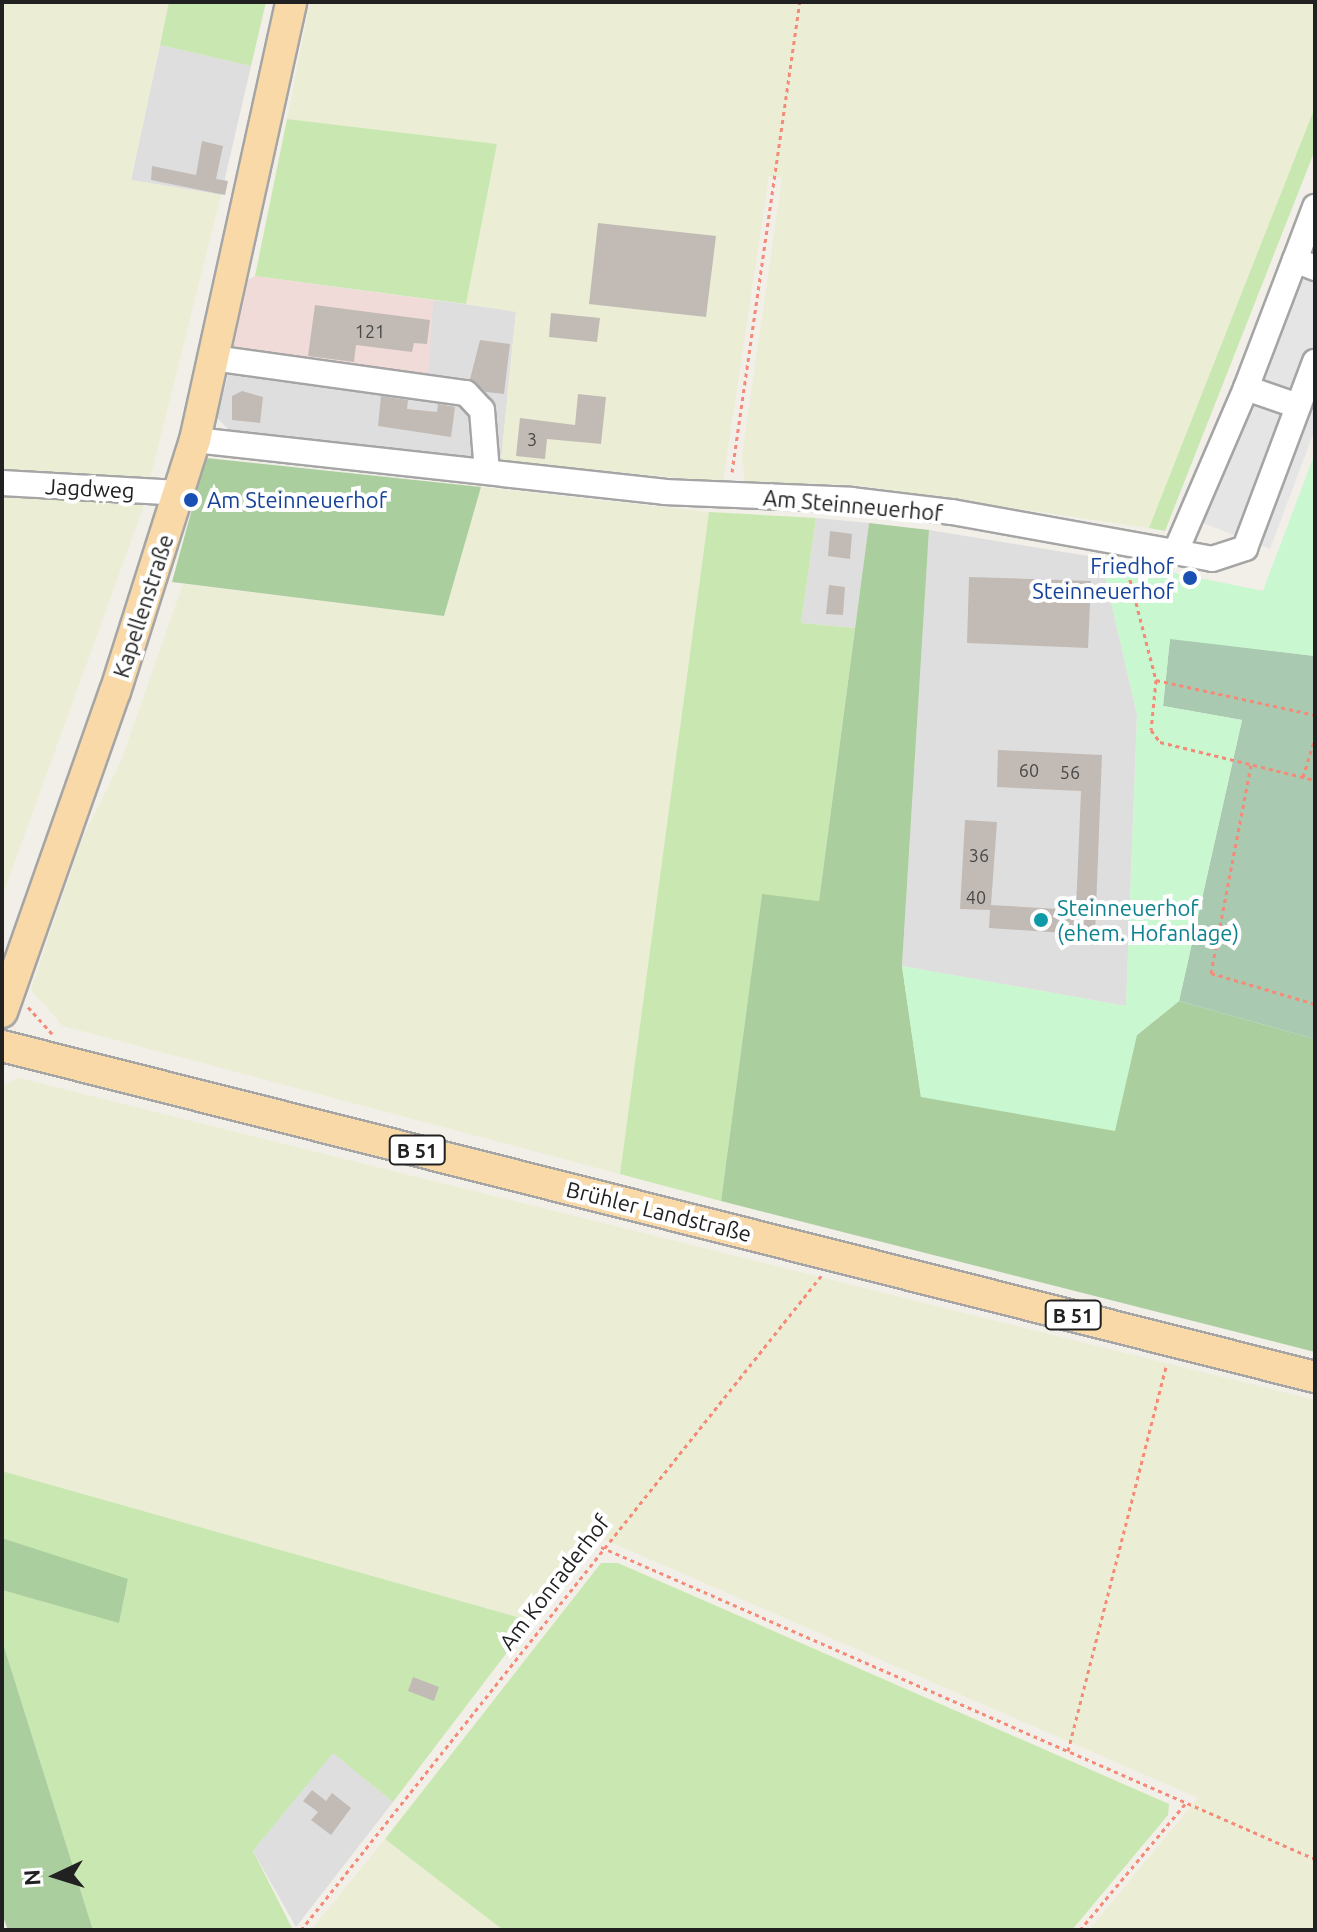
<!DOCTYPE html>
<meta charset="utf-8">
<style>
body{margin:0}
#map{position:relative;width:1317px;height:1932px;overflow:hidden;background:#f1efe8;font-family:Ubuntu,sans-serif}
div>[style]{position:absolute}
.residential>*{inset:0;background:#dfdede}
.commercial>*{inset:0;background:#f0dbd9}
.farmland>*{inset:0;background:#ebeed5}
.grass>*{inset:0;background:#c9e8b1}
.forest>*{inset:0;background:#abce9f}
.cemetery>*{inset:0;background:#aac9b1}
.park>*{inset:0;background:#c9f7cf}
.parking>*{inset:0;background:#e5e5e5}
.building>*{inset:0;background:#c2bbb5}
.path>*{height:3px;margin-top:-1.5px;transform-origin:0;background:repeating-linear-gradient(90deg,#f48a77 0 4px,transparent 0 8px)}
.roads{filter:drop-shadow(2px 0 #a5a5a5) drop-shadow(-2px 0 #a5a5a5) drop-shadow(0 2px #a5a5a5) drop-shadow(0 -2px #a5a5a5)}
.minor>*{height:24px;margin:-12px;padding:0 12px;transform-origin:12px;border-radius:12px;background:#fff}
.major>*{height:30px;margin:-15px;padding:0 15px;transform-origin:15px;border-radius:15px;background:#f8d9a7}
.dots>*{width:22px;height:22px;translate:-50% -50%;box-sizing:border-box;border:4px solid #fff;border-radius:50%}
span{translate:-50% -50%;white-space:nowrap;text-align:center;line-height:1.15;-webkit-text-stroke:8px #fff;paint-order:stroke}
.number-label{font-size:18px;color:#494846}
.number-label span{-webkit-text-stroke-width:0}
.shield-label span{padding:2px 6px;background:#fff;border:2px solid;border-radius:6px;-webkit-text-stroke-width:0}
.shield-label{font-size:20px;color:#212121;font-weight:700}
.street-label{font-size:22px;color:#212121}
.transit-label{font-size:22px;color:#164399}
.left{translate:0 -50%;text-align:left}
.right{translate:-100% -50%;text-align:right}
.culture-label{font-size:22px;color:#0d838f}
.frame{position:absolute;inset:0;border:4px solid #212121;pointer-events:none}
.north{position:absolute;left:16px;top:1836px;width:80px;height:80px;-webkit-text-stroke:6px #fff;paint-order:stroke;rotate:266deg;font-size:22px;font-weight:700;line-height:32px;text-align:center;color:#212121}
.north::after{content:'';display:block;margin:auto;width:28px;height:36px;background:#212121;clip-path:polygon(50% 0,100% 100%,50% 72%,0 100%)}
</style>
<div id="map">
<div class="residential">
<div style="clip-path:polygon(160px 45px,251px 66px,221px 195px,131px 180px)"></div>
<div style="clip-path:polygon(433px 300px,516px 311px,501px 461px,230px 431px,217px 418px,229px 371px,426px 393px)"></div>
<div style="clip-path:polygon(816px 518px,869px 523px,855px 628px,801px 623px)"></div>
<div style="clip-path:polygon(929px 530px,1101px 558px,1137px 715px,1126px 1006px,902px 966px)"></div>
<div style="clip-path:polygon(333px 1752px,393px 1802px,296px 1927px,253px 1851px)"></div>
</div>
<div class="commercial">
<div style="clip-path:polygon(255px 276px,433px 300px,427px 393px,229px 371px,246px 281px)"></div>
</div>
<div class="farmland">
<div style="clip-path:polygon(2px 2px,169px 2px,131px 180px,221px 195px,142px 511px,2px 897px)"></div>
<div style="clip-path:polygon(310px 2px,1315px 2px,1315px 107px,1149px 528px,855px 485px,745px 482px,742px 456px,782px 178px,769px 176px,723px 482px,501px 461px,516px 312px,466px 304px,497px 144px,287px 119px)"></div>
<div style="clip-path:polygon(481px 487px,709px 512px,620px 1174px,63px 1026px,31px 990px,82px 839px,121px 761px,183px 584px,444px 616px)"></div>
<div style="clip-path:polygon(19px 1078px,1315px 1400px,1315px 1930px,1089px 1930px,1198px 1798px,601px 1538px,531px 1621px,2px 1471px,2px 1086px)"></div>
<div style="clip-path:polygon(385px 1839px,503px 1930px,311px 1930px)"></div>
</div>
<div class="grass">
<div style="clip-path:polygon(169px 2px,266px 2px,251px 66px,160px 45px)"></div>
<div style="clip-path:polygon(1315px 107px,1315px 150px,1165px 531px,1149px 528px)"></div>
<div style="clip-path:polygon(287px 119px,497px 144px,466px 304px,255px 276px)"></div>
<div style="clip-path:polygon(709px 512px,816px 518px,801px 623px,855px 628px,819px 901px,762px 895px,721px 1201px,620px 1174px)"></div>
<div style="clip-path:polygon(2px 1471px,531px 1621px,393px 1802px,333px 1753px,253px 1851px,293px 1930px,93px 1930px,2px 1640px,2px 1590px,119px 1622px,128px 1580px,2px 1538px)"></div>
<div style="clip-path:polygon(601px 1563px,618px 1563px,1169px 1804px,1168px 1815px,1072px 1930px,503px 1930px,385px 1839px)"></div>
</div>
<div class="forest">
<div style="clip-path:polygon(206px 458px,481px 487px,444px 616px,172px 582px)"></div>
<div style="clip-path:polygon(869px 523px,929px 530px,902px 966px,921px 1097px,1137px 1035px,1179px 1001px,1315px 1039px,1315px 1352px,721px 1201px,762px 894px,819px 901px)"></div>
<div style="clip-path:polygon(2px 1538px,128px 1579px,119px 1623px,2px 1590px)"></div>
<div style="clip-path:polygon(2px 1640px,93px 1930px,8px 1930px,2px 1914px)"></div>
</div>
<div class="cemetery">
<div style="clip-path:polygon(1170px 638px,1315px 656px,1315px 1039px,1179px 1001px,1242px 720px,1163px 706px)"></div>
</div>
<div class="park">
<div style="clip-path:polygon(1315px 453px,1315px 656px,1170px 639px,1163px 706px,1242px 720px,1179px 1001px,1137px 1035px,1115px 1131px,921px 1097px,902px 966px,1126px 1006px,1137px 715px,1101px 558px,1263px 591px)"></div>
</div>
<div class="parking">
<div style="clip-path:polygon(1315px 228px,1315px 429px,1270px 549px,1203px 523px)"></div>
</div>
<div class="building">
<div style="clip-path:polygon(202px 141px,223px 146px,216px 179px,228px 181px,225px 195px,151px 180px,152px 166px,196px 175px)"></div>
<div style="clip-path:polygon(598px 223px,716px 236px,706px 317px,589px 304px)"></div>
<div style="clip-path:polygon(315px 305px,430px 320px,427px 344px,414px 343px,412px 352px,356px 345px,354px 362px,308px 356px)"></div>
<div style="clip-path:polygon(551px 313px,600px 318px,597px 342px,549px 337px)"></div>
<div style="clip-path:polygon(480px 340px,510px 344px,504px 394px,486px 392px,470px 379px)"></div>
<div style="clip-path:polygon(242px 391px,263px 397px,260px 423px,232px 420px,232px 396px)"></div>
<div style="clip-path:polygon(578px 394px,606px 397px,601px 444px,547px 439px,545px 459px,516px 456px,520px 418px,575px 425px)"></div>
<div style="clip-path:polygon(381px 396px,408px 400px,407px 409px,437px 412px,438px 404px,455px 407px,451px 437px,378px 426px)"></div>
<div style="clip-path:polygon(830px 531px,852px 534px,850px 559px,828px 556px)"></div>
<div style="clip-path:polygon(969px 577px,1091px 581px,1088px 648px,967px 643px)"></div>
<div style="clip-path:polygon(829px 585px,845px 587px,843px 615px,826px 614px)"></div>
<div style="clip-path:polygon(998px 750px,1102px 755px,1095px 935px,989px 928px,990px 910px,960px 909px,965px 820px,997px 822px,991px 905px,1076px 910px,1081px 791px,997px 787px)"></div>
<div style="clip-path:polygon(413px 1677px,439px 1687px,434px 1701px,408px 1691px)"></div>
<div style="clip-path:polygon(312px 1790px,326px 1801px,332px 1793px,351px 1808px,331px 1835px,311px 1820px,318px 1812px,303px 1801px)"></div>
</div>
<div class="path">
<div style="left:732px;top:472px;width:475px;rotate:-81.8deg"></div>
<div style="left:1126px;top:564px;width:120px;rotate:75.5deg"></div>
<div style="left:1156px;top:680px;width:163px;rotate:12.4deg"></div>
<div style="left:1156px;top:680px;width:50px;rotate:95.7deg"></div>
<div style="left:1151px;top:730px;width:15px;rotate:53deg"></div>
<div style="left:1160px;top:742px;width:160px;rotate:13.8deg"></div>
<div style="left:1251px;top:765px;width:212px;rotate:100.9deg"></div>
<div style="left:1211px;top:973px;width:109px;rotate:16.6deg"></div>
<div style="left:1303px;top:777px;width:41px;rotate:-72.9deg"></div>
<div style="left:28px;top:1007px;width:36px;rotate:48deg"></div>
<div style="left:601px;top:1547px;width:779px;rotate:23.6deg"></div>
<div style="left:1068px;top:1751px;width:399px;rotate:-75.7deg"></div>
<div style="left:301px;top:1930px;width:836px;rotate:-51.51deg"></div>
<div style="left:1080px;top:1930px;width:165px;rotate:-50.2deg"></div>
</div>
<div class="roads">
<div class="minor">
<div style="left:1295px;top:260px;width:57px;rotate:-69.3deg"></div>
<div style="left:213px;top:358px;width:255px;rotate:7.9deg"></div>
<div style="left:466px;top:393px;width:23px;rotate:47deg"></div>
<div style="left:482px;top:410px;width:62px;rotate:85.4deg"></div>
<div style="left:1246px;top:388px;width:137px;rotate:-69.1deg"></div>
<div style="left:1295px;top:260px;width:22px;rotate:22deg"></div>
<div style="left:195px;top:440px;width:472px;rotate:6.3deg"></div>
<div style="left:664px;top:492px;width:187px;rotate:2.4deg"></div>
<div style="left:851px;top:500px;width:102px;rotate:6.8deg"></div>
<div style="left:952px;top:512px;width:264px;rotate:10.2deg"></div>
<div style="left:1212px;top:559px;width:35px;rotate:-18deg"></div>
<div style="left:1245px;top:548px;width:199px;rotate:-69.4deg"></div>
<div style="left:2px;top:483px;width:177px;rotate:3.2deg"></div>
<div style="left:1175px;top:553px;width:180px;rotate:-66.7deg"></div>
<div style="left:1246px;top:388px;width:55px;rotate:19.1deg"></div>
</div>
<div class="major">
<div style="left:2px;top:1012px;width:339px;rotate:-70.6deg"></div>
<div style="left:115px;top:692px;width:264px;rotate:-72.4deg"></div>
<div style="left:195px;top:440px;width:448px;rotate:-77.6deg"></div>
<div style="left:2px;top:1046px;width:1354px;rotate:14.15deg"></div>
</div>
</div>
<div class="dots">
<div style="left:191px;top:500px;background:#1a4fb4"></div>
<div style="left:1190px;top:578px;background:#1a4fb4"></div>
<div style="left:1041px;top:920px;background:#0f9aa8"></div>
</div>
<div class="number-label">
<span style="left:370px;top:331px">121</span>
<span style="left:532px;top:439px">3</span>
<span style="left:1029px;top:770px">60</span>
<span style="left:1070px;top:772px">56</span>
<span style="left:979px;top:855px">36</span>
<span style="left:976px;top:897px">40</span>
</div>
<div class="shield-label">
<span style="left:417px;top:1150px">B 51</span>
<span style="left:1073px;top:1315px">B 51</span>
</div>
<div class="street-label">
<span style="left:90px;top:488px;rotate:3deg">Jagdweg</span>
<span style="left:853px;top:505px;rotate:5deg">Am Steinneuerhof</span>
<span style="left:143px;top:606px;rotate:-72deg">Kapellenstraße</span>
<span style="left:659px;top:1211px;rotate:14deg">Brühler Landstraße</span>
<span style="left:554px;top:1582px;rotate:-52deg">Am Konraderhof</span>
</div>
<div class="transit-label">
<span class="left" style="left:207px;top:500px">Am Steinneuerhof</span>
<span class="right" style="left:1174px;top:578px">Friedhof<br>Steinneuerhof</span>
</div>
<div class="culture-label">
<span class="left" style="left:1057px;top:920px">Steinneuerhof<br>(ehem. Hofanlage)</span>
</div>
<div class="frame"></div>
<div class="north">N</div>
</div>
